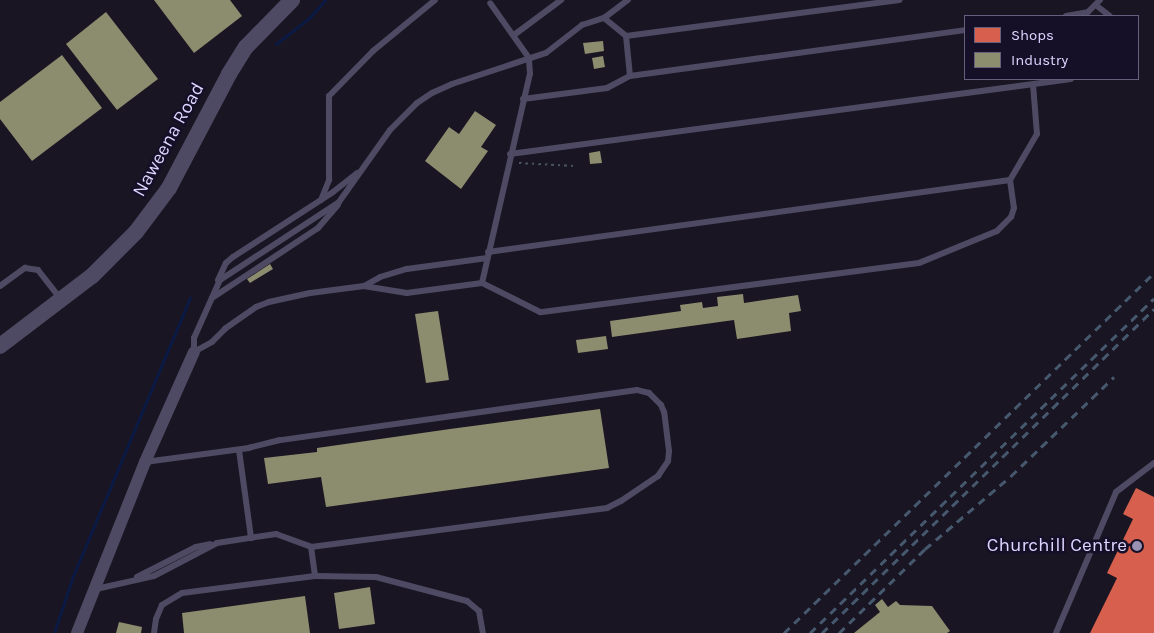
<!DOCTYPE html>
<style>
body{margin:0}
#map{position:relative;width:1154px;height:633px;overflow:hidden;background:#191522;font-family:Karla,sans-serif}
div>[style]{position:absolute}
.shops>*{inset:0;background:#d6604d}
.industry>*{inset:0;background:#8c8c6e}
.stream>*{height:3px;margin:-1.5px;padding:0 1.5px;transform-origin:1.5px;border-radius:1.5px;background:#0b1a44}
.path>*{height:2px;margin-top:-1px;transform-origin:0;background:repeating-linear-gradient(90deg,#495463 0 2.5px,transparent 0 6.5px)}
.service>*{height:6px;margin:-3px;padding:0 3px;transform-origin:3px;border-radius:3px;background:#4e4a63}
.minor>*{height:12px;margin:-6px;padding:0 6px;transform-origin:6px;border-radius:6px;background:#4e4a63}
.tertiary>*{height:16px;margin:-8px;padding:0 8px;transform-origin:8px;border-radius:8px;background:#4e4a63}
.rail>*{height:3px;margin-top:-1.5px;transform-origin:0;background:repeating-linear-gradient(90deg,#46586d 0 8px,transparent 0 14px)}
.dots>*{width:14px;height:14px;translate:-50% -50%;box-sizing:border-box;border:2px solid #160f28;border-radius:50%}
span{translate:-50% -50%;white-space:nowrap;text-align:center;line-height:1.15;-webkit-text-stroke:5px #160f28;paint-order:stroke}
.street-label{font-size:19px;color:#ded6ff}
.poi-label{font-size:19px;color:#ded6ff}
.right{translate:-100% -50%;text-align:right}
.legend{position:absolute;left:964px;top:15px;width:175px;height:65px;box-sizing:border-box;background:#160f28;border:1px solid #665f7e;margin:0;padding:6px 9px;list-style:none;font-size:15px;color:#ded6ff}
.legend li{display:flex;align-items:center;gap:10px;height:25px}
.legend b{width:25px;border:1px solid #665f7e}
</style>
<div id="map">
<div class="shops">
<div style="clip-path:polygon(1136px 488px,1154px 497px,1154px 633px,1090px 633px,1117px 578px,1107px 573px,1133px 519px,1123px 514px)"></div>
</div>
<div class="industry">
<div style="clip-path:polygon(154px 0,230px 0,242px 16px,194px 53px)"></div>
<div style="clip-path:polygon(106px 12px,158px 79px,117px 110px,66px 44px)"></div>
<div style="clip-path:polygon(603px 41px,604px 51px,585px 54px,583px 43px)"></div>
<div style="clip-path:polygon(62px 55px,102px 108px,32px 161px,0 119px,0 102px)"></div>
<div style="clip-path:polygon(603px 56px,605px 67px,594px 69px,592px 58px)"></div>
<div style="clip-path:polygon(475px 111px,496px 125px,481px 147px,488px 151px,461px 189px,425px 161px,449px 127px,459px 134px)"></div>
<div style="clip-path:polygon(600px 151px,602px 163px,590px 164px,589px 153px)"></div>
<div style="clip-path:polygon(270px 264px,273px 269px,250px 283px,247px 279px)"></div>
<div style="clip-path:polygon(743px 294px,744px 303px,798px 295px,801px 311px,789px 313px,791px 331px,737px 339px,734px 320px,612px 337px,610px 321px,681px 311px,680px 305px,702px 302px,703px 308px,718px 306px,717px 297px)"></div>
<div style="clip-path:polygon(438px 311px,449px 380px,426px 383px,415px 314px)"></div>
<div style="clip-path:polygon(606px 336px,608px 349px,578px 353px,576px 340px)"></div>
<div style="clip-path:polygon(600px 409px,609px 468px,326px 507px,321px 477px,268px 484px,264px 458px,317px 452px,317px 448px,450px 429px)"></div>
<div style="clip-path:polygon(370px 587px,375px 624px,339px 629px,334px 593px)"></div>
<div style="clip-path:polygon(305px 596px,310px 633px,184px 633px,182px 613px)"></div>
<div style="clip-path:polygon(882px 599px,888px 607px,896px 601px,900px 605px,932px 606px,950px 631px,947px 633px,854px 633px,880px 612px,875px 605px)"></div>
<div style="clip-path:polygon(119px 622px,142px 627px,141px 633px,116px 633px)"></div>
</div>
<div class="stream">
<div style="left:276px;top:44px;width:42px;rotate:-38.2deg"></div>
<div style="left:309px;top:18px;width:24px;rotate:-48deg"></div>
<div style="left:54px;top:633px;width:60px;rotate:-71.6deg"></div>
<div style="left:73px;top:576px;width:302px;rotate:-67.2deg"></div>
</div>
<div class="path">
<div style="left:519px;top:163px;width:55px;rotate:3.1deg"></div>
</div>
<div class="service">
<div style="left:1097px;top:6px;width:16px;rotate:38deg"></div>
<div style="left:1066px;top:16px;width:22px;rotate:-10deg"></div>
<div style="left:1088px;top:12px;width:17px;rotate:-45deg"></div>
<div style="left:604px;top:18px;width:28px;rotate:39deg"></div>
<div style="left:626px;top:36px;width:276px;rotate:-7.5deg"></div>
<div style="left:514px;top:35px;width:59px;rotate:-36.7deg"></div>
<div style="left:626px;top:36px;width:40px;rotate:84.3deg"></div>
<div style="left:523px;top:99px;width:85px;rotate:-7.5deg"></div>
<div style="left:607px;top:88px;width:26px;rotate:-28deg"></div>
<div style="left:630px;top:76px;width:338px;rotate:-7.8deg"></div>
<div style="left:510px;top:154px;width:566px;rotate:-7.61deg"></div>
<div style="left:1010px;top:180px;width:53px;rotate:-59.6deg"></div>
<div style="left:1037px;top:134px;width:50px;rotate:-94.6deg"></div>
<div style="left:321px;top:200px;width:22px;rotate:-68deg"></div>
<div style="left:329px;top:180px;width:84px;rotate:-90deg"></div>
<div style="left:329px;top:96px;width:63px;rotate:-45.6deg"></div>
<div style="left:373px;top:51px;width:80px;rotate:-39.4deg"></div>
<div style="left:488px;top:252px;width:527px;rotate:-7.85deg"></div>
<div style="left:1010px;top:180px;width:28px;rotate:82deg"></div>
<div style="left:1014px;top:208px;width:9px;rotate:108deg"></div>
<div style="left:1011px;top:217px;width:20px;rotate:135deg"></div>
<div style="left:997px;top:231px;width:84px;rotate:157.7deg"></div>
<div style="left:919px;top:263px;width:382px;rotate:172.6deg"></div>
<div style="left:540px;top:312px;width:65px;rotate:-153.4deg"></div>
<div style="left:482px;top:283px;width:76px;rotate:172.4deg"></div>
<div style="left:407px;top:293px;width:44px;rotate:-170.8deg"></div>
<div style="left:364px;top:286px;width:54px;rotate:172.6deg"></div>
<div style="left:310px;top:293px;width:42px;rotate:167.6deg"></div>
<div style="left:269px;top:302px;width:14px;rotate:159deg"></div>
<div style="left:256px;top:307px;width:38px;rotate:145deg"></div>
<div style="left:225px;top:329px;width:18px;rotate:135deg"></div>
<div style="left:212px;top:342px;width:21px;rotate:151deg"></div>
<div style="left:194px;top:352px;width:14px;rotate:-90deg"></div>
<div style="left:194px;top:338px;width:64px;rotate:-65.9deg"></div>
<div style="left:220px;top:280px;width:142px;rotate:-33.2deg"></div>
<div style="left:339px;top:202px;width:88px;rotate:-54.7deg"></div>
<div style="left:390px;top:130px;width:38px;rotate:-45deg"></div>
<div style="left:417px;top:103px;width:18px;rotate:-34deg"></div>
<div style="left:432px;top:93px;width:22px;rotate:-24deg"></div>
<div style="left:452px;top:84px;width:99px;rotate:-18.3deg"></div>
<div style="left:546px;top:53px;width:46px;rotate:-37.9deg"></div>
<div style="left:582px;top:25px;width:23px;rotate:-18deg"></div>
<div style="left:604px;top:18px;width:30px;rotate:-37deg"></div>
<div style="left:218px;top:280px;width:19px;rotate:-65deg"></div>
<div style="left:226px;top:263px;width:9px;rotate:-41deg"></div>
<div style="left:233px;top:257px;width:119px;rotate:-33deg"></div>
<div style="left:333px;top:192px;width:31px;rotate:-38deg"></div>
<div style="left:482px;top:283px;width:214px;rotate:-77.1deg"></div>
<div style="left:530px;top:74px;width:16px;rotate:-94deg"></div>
<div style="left:529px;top:58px;width:67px;rotate:-125.3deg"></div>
<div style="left:0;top:286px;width:31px;rotate:-36deg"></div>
<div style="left:25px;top:268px;width:13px;rotate:9deg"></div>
<div style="left:38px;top:270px;width:37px;rotate:52deg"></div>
<div style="left:364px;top:286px;width:18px;rotate:-29deg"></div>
<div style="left:380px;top:277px;width:28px;rotate:-17deg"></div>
<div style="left:407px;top:269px;width:81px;rotate:-7.8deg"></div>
<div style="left:212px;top:298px;width:127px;rotate:-33.4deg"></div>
<div style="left:318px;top:228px;width:30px;rotate:-49deg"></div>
<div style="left:239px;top:450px;width:89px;rotate:82.2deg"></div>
<div style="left:311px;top:547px;width:29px;rotate:82deg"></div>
<div style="left:137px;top:577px;width:66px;rotate:-27deg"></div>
<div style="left:196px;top:547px;width:14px;rotate:-12deg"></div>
<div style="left:96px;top:589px;width:59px;rotate:-12.6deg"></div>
<div style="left:154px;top:576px;width:71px;rotate:-27.6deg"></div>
<div style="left:217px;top:543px;width:60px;rotate:-8.7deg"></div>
<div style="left:276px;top:534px;width:37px;rotate:20deg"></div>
<div style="left:311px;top:547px;width:299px;rotate:-7.5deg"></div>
<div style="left:607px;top:508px;width:16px;rotate:-27deg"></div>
<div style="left:621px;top:501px;width:45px;rotate:-34deg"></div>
<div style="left:658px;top:476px;width:18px;rotate:-56deg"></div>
<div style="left:668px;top:461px;width:10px;rotate:-84deg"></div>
<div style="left:669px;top:451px;width:39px;rotate:-97deg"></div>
<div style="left:664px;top:412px;width:8px;rotate:-113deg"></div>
<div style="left:661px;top:405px;width:17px;rotate:-135deg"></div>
<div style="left:649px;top:393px;width:12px;rotate:-166deg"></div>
<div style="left:637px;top:390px;width:360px;rotate:172deg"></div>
<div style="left:280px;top:440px;width:32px;rotate:166deg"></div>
<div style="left:249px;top:448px;width:105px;rotate:172.3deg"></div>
<div style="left:154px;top:633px;width:14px;rotate:-82deg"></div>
<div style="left:156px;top:619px;width:15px;rotate:-67deg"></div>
<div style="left:162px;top:605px;width:23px;rotate:-31deg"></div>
<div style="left:182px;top:593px;width:134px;rotate:-7.3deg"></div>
<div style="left:315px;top:576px;width:61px;rotate:0.9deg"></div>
<div style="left:376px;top:577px;width:94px;rotate:14.8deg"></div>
<div style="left:467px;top:601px;width:16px;rotate:40deg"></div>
<div style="left:479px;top:611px;width:22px;rotate:80deg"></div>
<div style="left:1056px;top:633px;width:153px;rotate:-66.9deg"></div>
<div style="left:1116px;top:492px;width:48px;rotate:-37.3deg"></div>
</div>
<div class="minor">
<div style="left:77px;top:633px;width:184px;rotate:-68.3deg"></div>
<div style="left:145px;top:462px;width:120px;rotate:-66deg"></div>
</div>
<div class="tertiary">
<div style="left:0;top:346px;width:116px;rotate:-37.3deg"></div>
<div style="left:92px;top:276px;width:62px;rotate:-45deg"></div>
<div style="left:136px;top:232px;width:55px;rotate:-53.1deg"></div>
<div style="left:169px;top:188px;width:129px;rotate:-62.2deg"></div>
<div style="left:229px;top:74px;width:32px;rotate:-58deg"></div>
<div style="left:246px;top:47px;width:66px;rotate:-45.6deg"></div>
</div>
<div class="rail">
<div style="left:784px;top:633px;width:516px;rotate:-44.22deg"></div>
<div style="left:810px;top:633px;width:480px;rotate:-44.2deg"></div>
<div style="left:822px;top:633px;width:464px;rotate:-44.3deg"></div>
<div style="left:839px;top:633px;width:120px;rotate:-44.3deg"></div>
<div style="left:925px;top:549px;width:113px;rotate:-40.3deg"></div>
<div style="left:1011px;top:476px;width:143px;rotate:-43.9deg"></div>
</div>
<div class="dots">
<div style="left:1137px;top:546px;background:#9992b2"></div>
</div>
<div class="street-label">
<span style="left:169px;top:140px;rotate:-61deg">Naweena Road</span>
</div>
<div class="poi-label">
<span class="right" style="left:1127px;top:546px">Churchill Centre</span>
</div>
<ul class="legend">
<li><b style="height:14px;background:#d6604d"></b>Shops</li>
<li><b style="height:14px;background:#8c8c6e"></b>Industry</li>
</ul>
</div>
